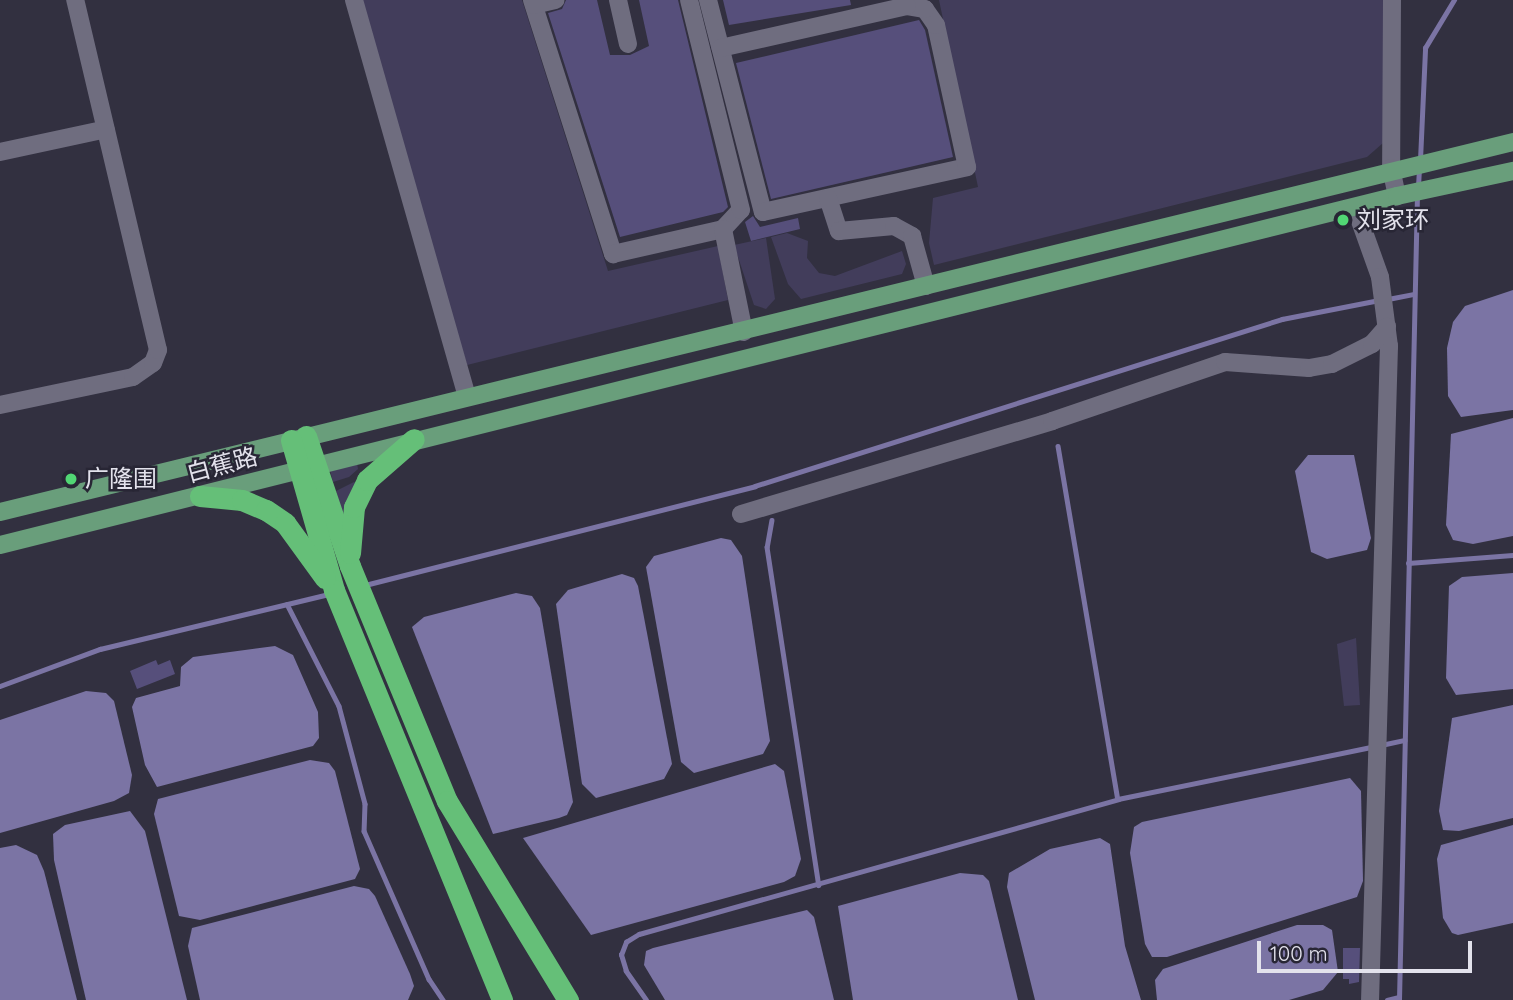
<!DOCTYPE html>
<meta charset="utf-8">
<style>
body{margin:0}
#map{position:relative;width:1513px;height:1000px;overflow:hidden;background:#323040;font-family:Quicksand,"Noto Sans SC",sans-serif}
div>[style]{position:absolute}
.green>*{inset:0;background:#423d5b}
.water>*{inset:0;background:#7b74a4}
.stream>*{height:4.5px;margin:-2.25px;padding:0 2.25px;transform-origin:2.25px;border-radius:2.25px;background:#7b74a4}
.building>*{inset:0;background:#564f7b}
.minor>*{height:18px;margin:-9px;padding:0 9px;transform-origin:9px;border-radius:9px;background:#6f6d7f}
.major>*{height:18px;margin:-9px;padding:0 9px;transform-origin:9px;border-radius:9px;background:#699e7b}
.highway>*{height:21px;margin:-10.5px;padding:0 10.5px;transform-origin:10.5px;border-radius:10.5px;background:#65bf78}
.dots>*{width:19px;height:19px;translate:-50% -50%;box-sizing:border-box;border:4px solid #282635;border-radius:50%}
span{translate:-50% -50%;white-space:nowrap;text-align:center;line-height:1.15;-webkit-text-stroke:5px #282635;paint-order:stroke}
.poi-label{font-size:24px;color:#e3e2ec}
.left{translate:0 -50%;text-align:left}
.street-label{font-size:24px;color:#e3e2ec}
.scale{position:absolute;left:1257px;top:941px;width:215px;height:32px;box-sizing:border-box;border:4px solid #e3e2ec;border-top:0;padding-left:9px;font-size:21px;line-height:24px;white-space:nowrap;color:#e3e2ec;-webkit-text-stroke:5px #282635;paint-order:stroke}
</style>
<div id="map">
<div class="green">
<div style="clip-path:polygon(357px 0,522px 0,608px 271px,718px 246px,728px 300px,467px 365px)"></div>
<div style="clip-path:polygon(939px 0,1385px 0,1383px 143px,1367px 157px,934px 265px,929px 243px,933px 198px,978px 187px)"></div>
<div style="clip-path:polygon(787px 233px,808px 241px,807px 258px,819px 273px,835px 276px,902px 251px,906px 264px,902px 274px,801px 299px,788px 284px,771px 237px)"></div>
<div style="clip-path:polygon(766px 238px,775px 299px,766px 309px,754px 305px,734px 245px)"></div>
<div style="clip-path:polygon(357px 463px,358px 469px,349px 477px,333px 482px,330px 470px)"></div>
<div style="clip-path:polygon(354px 482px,359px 484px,344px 521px,336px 491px)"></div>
<div style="clip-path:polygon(1356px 638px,1360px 705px,1344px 706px,1337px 644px)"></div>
</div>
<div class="water">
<div style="clip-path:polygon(1513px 290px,1513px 410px,1461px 417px,1448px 396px,1447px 348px,1453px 322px,1465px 306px)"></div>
<div style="clip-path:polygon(1513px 418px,1513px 536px,1473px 544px,1453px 540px,1446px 525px,1451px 434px)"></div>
<div style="clip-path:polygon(1308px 455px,1354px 455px,1371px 538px,1367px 550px,1327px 559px,1311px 552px,1295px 471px)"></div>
<div style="clip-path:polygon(721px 538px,731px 540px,742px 556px,770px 741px,763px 754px,694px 773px,681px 762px,646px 567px,654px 556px)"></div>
<div style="clip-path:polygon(1513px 573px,1513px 689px,1456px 695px,1446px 678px,1449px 586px,1462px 577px)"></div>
<div style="clip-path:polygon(622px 574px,634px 578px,638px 586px,672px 764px,664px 779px,596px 798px,582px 784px,556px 604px,568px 590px)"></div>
<div style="clip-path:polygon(516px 593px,532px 596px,540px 608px,573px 802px,567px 815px,559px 818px,493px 834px,412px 627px,424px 617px)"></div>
<div style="clip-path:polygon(275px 646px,293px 655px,318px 712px,319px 738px,313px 746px,157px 787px,145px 765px,132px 707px,136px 698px,180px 686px,181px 667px,193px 657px)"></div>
<div style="clip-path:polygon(86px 691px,106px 693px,114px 701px,132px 775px,129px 793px,114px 801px,0 833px,0 720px)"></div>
<div style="clip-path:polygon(1513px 705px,1513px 818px,1459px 831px,1443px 830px,1439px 811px,1452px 718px)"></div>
<div style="clip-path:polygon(310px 760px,329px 763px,335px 771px,360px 869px,355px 879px,200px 920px,179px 916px,154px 814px,158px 799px)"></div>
<div style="clip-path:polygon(775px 764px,784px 771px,801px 859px,795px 876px,784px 882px,591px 935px,523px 838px)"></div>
<div style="clip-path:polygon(1350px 778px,1361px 791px,1363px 881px,1357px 897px,1167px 957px,1152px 957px,1145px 944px,1130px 853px,1134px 827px,1142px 822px)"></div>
<div style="clip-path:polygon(130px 811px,145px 831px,187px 1000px,86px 1000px,54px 860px,53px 834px,65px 825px)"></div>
<div style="clip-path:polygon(1513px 825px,1513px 923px,1458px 935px,1452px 933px,1443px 918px,1437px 859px,1441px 845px)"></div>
<div style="clip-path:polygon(1100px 838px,1110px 844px,1125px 946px,1141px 1000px,1035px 1000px,1007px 887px,1009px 873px,1050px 849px)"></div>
<div style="clip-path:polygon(16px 845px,37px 855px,44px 871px,77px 1000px,0 1000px,0 848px)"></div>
<div style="clip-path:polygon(960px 873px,983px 875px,989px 881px,1018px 1000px,853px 1000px,838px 906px)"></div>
<div style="clip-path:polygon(354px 886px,369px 889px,375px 896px,410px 974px,414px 986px,408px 1000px,200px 1000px,188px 946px,192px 928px)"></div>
<div style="clip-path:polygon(807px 910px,814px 917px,834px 1000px,665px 1000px,644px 965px,646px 951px,653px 948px)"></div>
<div style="clip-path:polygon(1297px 925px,1323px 925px,1332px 930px,1338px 972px,1323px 990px,1289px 1000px,1157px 1000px,1155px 980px,1163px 969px)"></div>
</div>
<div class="stream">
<div style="left:1420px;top:160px;width:112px;rotate:-87.4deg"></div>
<div style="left:1425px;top:48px;width:56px;rotate:-58.9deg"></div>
<div style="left:1418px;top:187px;width:19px;rotate:-87deg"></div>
<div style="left:1388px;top:299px;width:25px;rotate:-11deg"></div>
<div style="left:1058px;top:446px;width:358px;rotate:80.4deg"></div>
<div style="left:772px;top:520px;width:27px;rotate:100deg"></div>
<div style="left:767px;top:547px;width:342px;rotate:81.3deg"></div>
<div style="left:1408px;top:563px;width:105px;rotate:-4.4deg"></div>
<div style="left:365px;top:585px;width:402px;rotate:-14.2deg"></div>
<div style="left:755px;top:486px;width:553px;rotate:-17.58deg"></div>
<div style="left:1282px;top:319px;width:100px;rotate:-11deg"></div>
<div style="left:287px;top:604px;width:114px;rotate:63deg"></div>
<div style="left:339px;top:706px;width:101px;rotate:75.1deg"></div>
<div style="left:365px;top:804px;width:27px;rotate:92deg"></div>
<div style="left:364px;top:831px;width:162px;rotate:66.3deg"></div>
<div style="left:429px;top:979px;width:25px;rotate:56deg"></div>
<div style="left:0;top:686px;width:107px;rotate:-20.3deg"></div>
<div style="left:100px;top:649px;width:236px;rotate:-13.5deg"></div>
<div style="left:1381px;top:745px;width:24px;rotate:-12deg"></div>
<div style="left:646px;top:1000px;width:35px;rotate:-125deg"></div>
<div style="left:626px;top:971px;width:17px;rotate:-107deg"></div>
<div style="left:621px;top:955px;width:14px;rotate:-69deg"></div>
<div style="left:626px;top:942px;width:15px;rotate:-32deg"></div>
<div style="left:639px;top:934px;width:498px;rotate:-15.7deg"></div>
<div style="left:1118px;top:799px;width:259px;rotate:-11.6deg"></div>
<div style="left:1387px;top:1000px;width:12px;rotate:-14deg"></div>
<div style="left:1399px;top:1000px;width:804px;rotate:-88.72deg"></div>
</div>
<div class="building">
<div style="clip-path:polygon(566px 0,597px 0,610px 55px,630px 55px,649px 46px,639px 0,678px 0,728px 207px,723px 212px,620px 237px,548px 13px,562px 9px)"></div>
<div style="clip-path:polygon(723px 0,850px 0,851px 5px,729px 25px)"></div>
<div style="clip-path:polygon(919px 20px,925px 30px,953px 157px,771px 199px,736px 63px)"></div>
<div style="clip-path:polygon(753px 216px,760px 227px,798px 218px,800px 229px,751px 241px,745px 222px)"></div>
<div style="clip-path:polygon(156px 660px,158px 665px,170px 660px,175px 674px,137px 689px,130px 671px)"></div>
<div style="clip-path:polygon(1343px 948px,1360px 948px,1359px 982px,1349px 984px,1349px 979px,1343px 979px)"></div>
</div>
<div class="minor">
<div style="left:354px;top:0;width:412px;rotate:74.1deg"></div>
<div style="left:532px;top:0;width:267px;rotate:72.3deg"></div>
<div style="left:613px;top:254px;width:113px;rotate:-12.8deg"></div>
<div style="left:723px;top:229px;width:26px;rotate:-47deg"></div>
<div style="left:741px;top:210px;width:216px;rotate:-103.9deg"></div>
<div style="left:618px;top:0;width:45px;rotate:77.2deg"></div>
<div style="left:708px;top:0;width:219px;rotate:75.5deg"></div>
<div style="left:763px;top:212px;width:209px;rotate:-12.4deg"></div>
<div style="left:967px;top:167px;width:145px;rotate:-102.3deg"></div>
<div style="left:936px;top:25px;width:19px;rotate:-125deg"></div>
<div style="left:925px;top:9px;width:18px;rotate:-171deg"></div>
<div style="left:907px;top:6px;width:191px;rotate:167.3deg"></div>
<div style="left:1392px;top:0;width:168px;rotate:90.3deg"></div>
<div style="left:1391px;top:168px;width:29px;rotate:78deg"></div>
<div style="left:534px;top:5px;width:22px;rotate:-13deg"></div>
<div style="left:0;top:152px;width:108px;rotate:-12.2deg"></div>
<div style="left:828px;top:198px;width:35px;rotate:72deg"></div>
<div style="left:839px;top:231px;width:55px;rotate:-5.2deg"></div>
<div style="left:894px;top:226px;width:21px;rotate:29deg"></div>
<div style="left:912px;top:236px;width:52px;rotate:74.4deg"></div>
<div style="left:1355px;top:207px;width:74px;rotate:70.3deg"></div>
<div style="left:1380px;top:277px;width:70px;rotate:82.6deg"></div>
<div style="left:1389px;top:346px;width:654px;rotate:91.66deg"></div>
<div style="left:723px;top:229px;width:105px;rotate:78.5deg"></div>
<div style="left:0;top:405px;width:136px;rotate:-11.9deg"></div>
<div style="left:133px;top:377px;width:24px;rotate:-35deg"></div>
<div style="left:153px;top:363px;width:14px;rotate:-69deg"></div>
<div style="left:158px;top:350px;width:360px;rotate:-103.3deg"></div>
<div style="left:741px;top:514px;width:325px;rotate:-16.6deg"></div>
<div style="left:1052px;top:421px;width:183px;rotate:-18.8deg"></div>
<div style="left:1225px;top:362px;width:84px;rotate:4.1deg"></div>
<div style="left:1309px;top:368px;width:23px;rotate:-10deg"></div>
<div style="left:1332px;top:364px;width:45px;rotate:-26.6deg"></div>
<div style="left:1372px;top:344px;width:23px;rotate:-49deg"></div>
</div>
<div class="major">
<div style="left:0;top:512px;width:1558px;rotate:-13.74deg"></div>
<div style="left:0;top:545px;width:1440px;rotate:-14.03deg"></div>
<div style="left:1397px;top:196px;width:119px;rotate:-12.2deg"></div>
</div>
<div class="highway">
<div style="left:306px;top:436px;width:137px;rotate:71.3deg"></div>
<div style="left:350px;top:566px;width:254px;rotate:67.6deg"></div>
<div style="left:447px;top:801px;width:233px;rotate:58.7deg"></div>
<div style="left:291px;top:440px;width:156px;rotate:74deg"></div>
<div style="left:334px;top:590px;width:443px;rotate:67.7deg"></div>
<div style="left:200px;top:496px;width:42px;rotate:5.4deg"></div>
<div style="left:242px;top:500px;width:26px;rotate:23deg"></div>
<div style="left:266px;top:510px;width:23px;rotate:34deg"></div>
<div style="left:285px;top:523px;width:68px;rotate:54deg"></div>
<div style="left:350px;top:553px;width:46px;rotate:-85deg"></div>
<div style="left:354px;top:507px;width:30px;rotate:-64deg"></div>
<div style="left:367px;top:480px;width:62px;rotate:-41.1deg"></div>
</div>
<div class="dots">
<div style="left:1343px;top:220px;background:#51d674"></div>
<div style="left:71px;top:479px;background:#51d674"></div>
</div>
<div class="poi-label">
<span class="left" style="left:1357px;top:220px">刘家环</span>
<span class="left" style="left:85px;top:479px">广隆围</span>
</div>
<div class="street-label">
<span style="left:222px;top:465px;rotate:-15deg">白蕉路</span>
</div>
<div class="scale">100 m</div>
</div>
